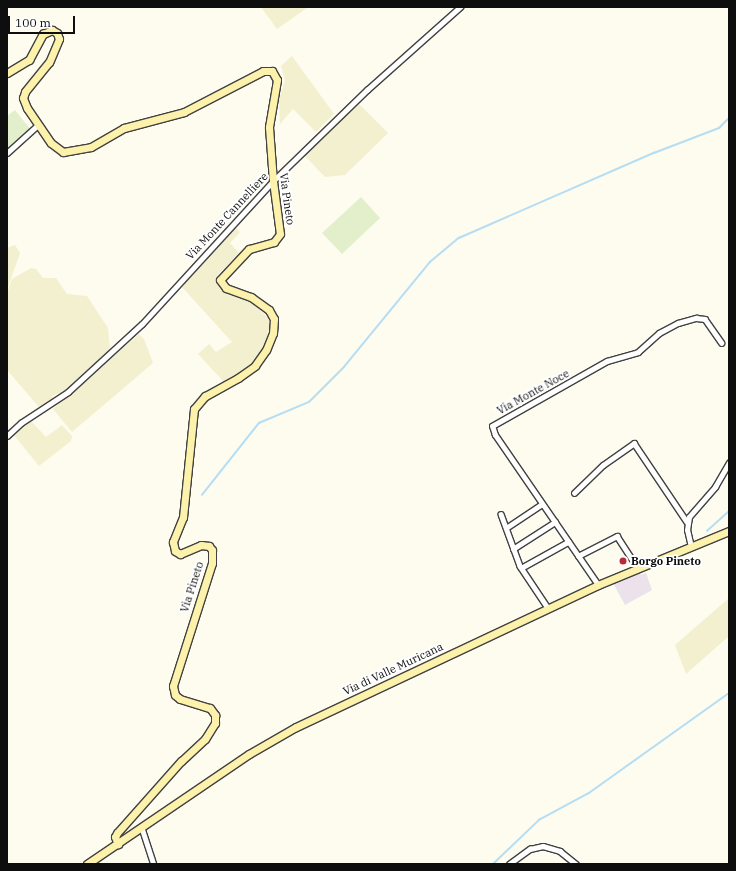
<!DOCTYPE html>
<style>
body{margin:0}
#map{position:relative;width:736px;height:871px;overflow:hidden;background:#fefbef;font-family:"IBM Plex Serif",serif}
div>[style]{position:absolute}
.industrial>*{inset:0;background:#ebe2ec}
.farmland>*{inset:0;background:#f3f0d0}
.pitch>*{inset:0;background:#e3efcb}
.stream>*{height:1.5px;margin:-0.75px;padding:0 0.75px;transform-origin:0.75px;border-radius:0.75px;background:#b5def4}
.roads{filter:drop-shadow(1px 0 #414141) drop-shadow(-1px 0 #414141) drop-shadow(0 1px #414141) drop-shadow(0 -1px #414141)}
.street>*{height:4.5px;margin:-2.25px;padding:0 2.25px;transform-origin:2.25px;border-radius:2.25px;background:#fff}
.secondary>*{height:7px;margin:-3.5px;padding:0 3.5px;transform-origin:3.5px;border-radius:3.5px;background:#fcf2ac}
.dots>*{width:11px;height:11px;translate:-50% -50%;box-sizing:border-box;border:2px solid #fff;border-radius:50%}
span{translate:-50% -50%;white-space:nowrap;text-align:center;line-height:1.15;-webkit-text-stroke:4px #fff;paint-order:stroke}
.street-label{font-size:11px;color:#0e0e0e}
.poi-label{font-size:11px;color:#0e0e0e;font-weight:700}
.left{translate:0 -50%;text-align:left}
.frame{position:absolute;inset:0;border:8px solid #0e0e0e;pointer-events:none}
.scale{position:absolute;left:8px;top:16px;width:67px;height:18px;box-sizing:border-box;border:2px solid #0e0e0e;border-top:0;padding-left:5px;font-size:12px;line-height:14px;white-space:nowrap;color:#0e0e0e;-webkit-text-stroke:3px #fff;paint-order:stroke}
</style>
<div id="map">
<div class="industrial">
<div style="clip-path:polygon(639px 572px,641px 575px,646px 573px,652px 590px,625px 605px,613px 583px)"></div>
</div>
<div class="farmland">
<div style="clip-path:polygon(261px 7px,306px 7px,307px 8px,277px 29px)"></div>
<div style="clip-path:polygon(292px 56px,334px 114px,316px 132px,293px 109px,280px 124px,279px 100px,285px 80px,281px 66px)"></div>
<div style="clip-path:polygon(358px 103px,388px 133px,345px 175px,325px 177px,303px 154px)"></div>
<div style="clip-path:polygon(234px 226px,240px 232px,230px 243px,239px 253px,216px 277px,217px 284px,220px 289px,253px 304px,268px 318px,270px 326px,266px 342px,258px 358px,243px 372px,225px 383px,198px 354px,209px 344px,216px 352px,232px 342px,181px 286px)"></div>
<div style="clip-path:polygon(15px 245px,20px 253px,7px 290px,7px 248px)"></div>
<div style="clip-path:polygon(31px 268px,36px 269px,43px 278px,56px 278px,67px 294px,87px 296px,108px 328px,110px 350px,63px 392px,53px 395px,52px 399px,39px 407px,7px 370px,7px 293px,12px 279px)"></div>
<div style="clip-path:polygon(139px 334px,144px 339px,153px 363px,72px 432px,53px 409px)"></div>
<div style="clip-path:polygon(31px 421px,46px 437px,62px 425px,72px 436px,71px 441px,39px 466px,13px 434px)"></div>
<div style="clip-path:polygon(729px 598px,729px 636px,686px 674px,675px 645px)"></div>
</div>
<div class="pitch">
<div style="clip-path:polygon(15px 110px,31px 130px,7px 151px,7px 116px)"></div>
<div style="clip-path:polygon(361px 197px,380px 218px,342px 254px,322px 233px)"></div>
</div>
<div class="stream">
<div style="left:202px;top:495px;width:92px;rotate:-51.6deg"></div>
<div style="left:259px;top:423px;width:54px;rotate:-22.8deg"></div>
<div style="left:309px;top:402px;width:49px;rotate:-45deg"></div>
<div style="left:344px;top:367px;width:136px;rotate:-50.7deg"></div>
<div style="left:430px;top:262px;width:38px;rotate:-40deg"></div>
<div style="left:459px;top:238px;width:213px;rotate:-23.6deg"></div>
<div style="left:654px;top:153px;width:70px;rotate:-21deg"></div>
<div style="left:719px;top:128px;width:14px;rotate:-45deg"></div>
<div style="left:707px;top:531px;width:30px;rotate:-42deg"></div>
<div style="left:493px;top:864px;width:64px;rotate:-43.7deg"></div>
<div style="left:539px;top:820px;width:57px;rotate:-28.4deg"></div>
<div style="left:589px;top:793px;width:172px;rotate:-35.5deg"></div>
</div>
<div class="roads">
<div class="street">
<div style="left:7px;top:153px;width:42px;rotate:-42.1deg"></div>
<div style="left:7px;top:436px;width:19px;rotate:-43deg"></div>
<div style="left:21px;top:423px;width:56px;rotate:-33.4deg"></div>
<div style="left:68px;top:392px;width:100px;rotate:-42.6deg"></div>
<div style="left:142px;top:324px;width:194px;rotate:-47.5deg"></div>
<div style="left:273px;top:181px;width:131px;rotate:-44.1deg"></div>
<div style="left:367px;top:90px;width:125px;rotate:-41.7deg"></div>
<div style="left:574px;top:493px;width:40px;rotate:-44deg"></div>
<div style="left:603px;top:465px;width:38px;rotate:-35deg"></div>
<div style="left:634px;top:443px;width:95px;rotate:56.1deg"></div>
<div style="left:501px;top:514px;width:55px;rotate:69.9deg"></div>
<div style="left:520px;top:566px;width:50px;rotate:56.3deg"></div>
<div style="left:506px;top:528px;width:43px;rotate:-33.7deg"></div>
<div style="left:691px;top:547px;width:17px;rotate:-103deg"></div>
<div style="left:687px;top:530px;width:13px;rotate:-81deg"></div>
<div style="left:689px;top:517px;width:40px;rotate:-49deg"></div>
<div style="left:715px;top:487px;width:28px;rotate:-60deg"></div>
<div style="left:513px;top:549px;width:50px;rotate:-32.7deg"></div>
<div style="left:578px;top:556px;width:44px;rotate:-27.1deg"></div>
<div style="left:617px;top:536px;width:38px;rotate:57deg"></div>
<div style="left:521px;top:568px;width:54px;rotate:-29deg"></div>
<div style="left:598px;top:585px;width:182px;rotate:-124.5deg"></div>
<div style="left:495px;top:435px;width:9px;rotate:-108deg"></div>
<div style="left:492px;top:426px;width:132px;rotate:-29.5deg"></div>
<div style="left:607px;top:361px;width:32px;rotate:-16deg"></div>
<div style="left:638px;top:352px;width:28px;rotate:-42deg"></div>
<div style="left:659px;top:333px;width:21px;rotate:-28deg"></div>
<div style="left:678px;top:323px;width:19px;rotate:-16deg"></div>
<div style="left:696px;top:318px;width:9px;rotate:6deg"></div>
<div style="left:705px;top:319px;width:29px;rotate:55deg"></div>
<div style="left:142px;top:828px;width:38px;rotate:72deg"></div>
<div style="left:509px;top:864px;width:26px;rotate:-36deg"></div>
<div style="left:530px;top:849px;width:13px;rotate:-13deg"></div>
<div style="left:543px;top:846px;width:18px;rotate:16deg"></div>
<div style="left:560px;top:851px;width:21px;rotate:39deg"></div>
</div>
<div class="secondary">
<div style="left:7px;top:73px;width:26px;rotate:-31deg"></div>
<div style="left:29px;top:60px;width:30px;rotate:-62deg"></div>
<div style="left:43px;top:34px;width:10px;rotate:-24deg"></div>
<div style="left:52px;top:30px;width:6px;rotate:31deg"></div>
<div style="left:57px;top:33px;width:6px;rotate:72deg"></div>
<div style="left:59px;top:39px;width:25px;rotate:113deg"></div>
<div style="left:49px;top:62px;width:38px;rotate:129deg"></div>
<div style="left:25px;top:92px;width:6px;rotate:108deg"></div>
<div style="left:23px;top:98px;width:11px;rotate:68deg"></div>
<div style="left:27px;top:108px;width:42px;rotate:55.6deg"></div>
<div style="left:51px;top:143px;width:15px;rotate:37deg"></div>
<div style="left:63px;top:152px;width:28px;rotate:-10deg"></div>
<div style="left:91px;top:147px;width:38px;rotate:-30deg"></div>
<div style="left:124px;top:128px;width:62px;rotate:-14.9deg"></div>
<div style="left:184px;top:112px;width:89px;rotate:-27.4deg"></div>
<div style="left:263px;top:71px;width:9px"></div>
<div style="left:272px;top:71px;width:10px;rotate:61deg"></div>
<div style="left:277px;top:80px;width:48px;rotate:99.7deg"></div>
<div style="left:269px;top:127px;width:54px;rotate:85.8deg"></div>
<div style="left:273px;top:181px;width:53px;rotate:82.5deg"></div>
<div style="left:280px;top:234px;width:10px;rotate:127deg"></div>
<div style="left:274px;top:242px;width:26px;rotate:164deg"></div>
<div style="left:249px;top:249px;width:42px;rotate:133.1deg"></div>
<div style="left:220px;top:280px;width:10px;rotate:53deg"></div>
<div style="left:226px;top:288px;width:27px;rotate:20deg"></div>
<div style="left:251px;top:297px;width:22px;rotate:36deg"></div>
<div style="left:269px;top:310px;width:10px;rotate:61deg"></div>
<div style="left:274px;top:319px;width:14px;rotate:94deg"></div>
<div style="left:273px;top:333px;width:18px;rotate:112deg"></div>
<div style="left:266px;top:350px;width:19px;rotate:125deg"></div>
<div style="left:255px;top:366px;width:21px;rotate:145deg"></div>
<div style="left:238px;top:378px;width:38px;rotate:151deg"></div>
<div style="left:205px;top:396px;width:17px;rotate:130deg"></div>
<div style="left:194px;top:409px;width:109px;rotate:95.8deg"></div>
<div style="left:183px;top:517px;width:27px;rotate:112deg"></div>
<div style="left:173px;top:542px;width:9px;rotate:77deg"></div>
<div style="left:175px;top:551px;width:6px;rotate:31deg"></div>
<div style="left:180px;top:554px;width:23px;rotate:-23deg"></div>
<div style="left:201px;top:545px;width:8px;rotate:7deg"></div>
<div style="left:209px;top:546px;width:5px;rotate:53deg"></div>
<div style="left:212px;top:550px;width:13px;rotate:90deg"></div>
<div style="left:212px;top:563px;width:129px;rotate:107.6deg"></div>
<div style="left:173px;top:686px;width:9px;rotate:77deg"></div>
<div style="left:175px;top:695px;width:6px;rotate:39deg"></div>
<div style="left:180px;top:699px;width:31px;rotate:17deg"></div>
<div style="left:210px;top:708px;width:9px;rotate:54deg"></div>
<div style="left:215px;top:715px;width:8px;rotate:90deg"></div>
<div style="left:215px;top:723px;width:19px;rotate:122deg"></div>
<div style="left:205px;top:739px;width:33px;rotate:137deg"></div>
<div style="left:181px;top:761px;width:96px;rotate:131.6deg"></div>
<div style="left:117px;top:833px;width:4px;rotate:117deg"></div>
<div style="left:115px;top:837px;width:8px;rotate:67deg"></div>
<div style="left:87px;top:864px;width:196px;rotate:-34.2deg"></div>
<div style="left:249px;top:754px;width:54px;rotate:-29.9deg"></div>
<div style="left:296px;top:727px;width:334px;rotate:-25.2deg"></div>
<div style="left:598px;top:585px;width:142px;rotate:-22.4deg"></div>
</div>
</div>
<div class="dots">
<div style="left:623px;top:561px;background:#b92a34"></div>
</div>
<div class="street-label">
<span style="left:287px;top:199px;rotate:82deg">Via Pineto</span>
<span style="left:227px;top:216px;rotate:-47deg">Via Monte Cannelliere</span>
<span style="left:533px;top:392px;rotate:-29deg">Via Monte Noce</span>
<span style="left:192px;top:587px;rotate:-72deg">Via Pineto</span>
<span style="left:393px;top:669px;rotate:-25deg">Via di Valle Muricana</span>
</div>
<div class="poi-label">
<span class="left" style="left:631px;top:561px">Borgo Pineto</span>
</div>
<div class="frame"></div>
<div class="scale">100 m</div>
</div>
